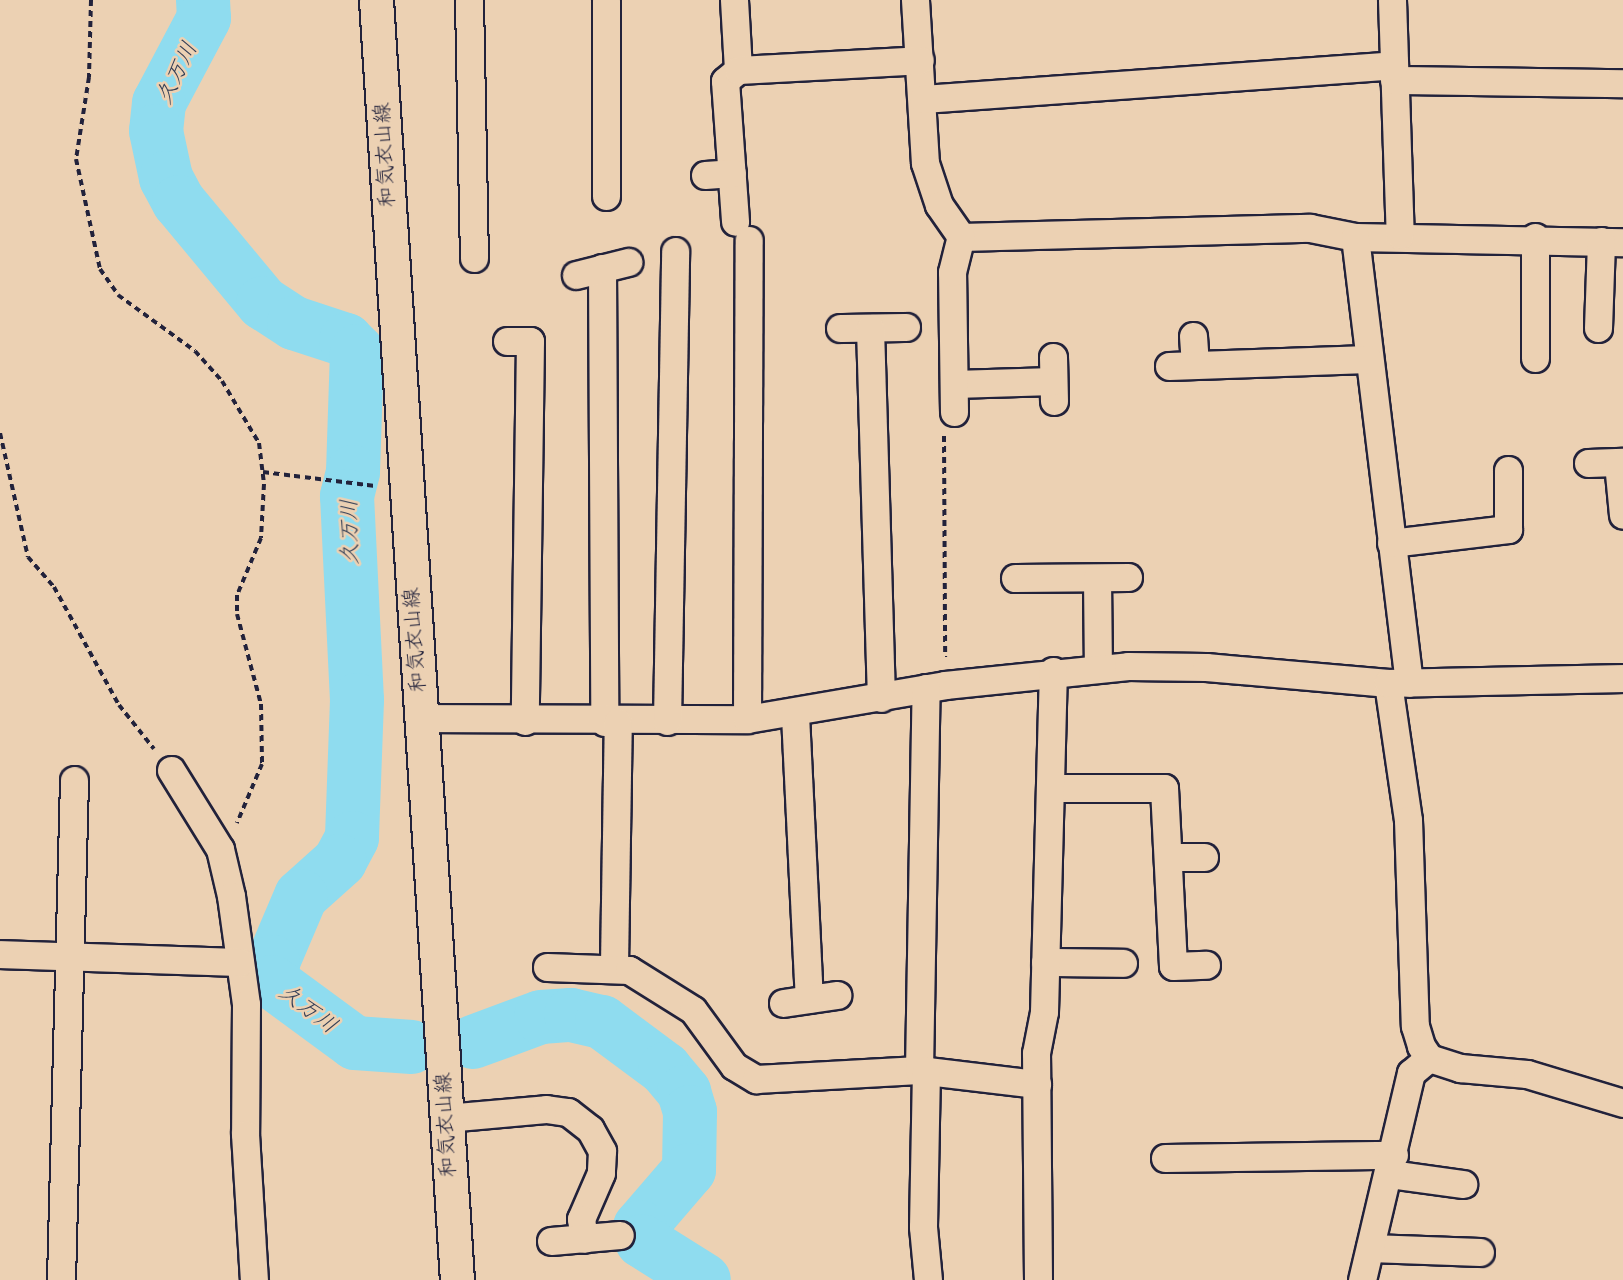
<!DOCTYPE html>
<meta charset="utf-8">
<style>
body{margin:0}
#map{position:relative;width:1623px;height:1280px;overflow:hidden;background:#ecd1b3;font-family:"Architects Daughter","Klee One",sans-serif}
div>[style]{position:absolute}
.river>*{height:54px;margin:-27px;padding:0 27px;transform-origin:27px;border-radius:27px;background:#8fdcef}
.path>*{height:4px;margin-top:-2px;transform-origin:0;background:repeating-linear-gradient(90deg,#22223b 0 6px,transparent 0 10.5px)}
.roads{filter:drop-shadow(2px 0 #22223b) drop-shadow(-2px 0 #22223b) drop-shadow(0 2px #22223b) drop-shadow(0 -2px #22223b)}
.street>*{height:27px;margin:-13.5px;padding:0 13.5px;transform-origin:13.5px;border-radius:13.5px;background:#ecd1b3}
.secondary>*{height:33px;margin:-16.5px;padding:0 16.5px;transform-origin:16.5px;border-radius:16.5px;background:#ecd1b3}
span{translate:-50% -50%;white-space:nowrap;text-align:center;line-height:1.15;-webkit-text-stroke:5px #ecd1b3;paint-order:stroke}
.street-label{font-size:21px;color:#22223b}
.water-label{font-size:22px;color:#323e56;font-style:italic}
</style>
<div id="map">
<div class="river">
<div style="left:203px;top:0;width:18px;rotate:87deg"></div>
<div style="left:204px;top:18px;width:96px;rotate:117.9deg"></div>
<div style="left:159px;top:103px;width:28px;rotate:96deg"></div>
<div style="left:156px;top:131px;width:48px;rotate:78deg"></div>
<div style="left:166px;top:178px;width:27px;rotate:62deg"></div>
<div style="left:179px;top:202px;width:131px;rotate:50.3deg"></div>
<div style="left:263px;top:303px;width:37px;rotate:33deg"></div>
<div style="left:294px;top:323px;width:55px;rotate:18.1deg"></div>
<div style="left:346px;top:340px;width:16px;rotate:45deg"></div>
<div style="left:357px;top:351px;width:121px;rotate:91.9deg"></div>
<div style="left:353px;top:472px;width:25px;rotate:104deg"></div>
<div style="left:347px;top:496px;width:204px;rotate:87.2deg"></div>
<div style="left:357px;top:700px;width:138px;rotate:92.1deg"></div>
<div style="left:352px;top:838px;width:26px;rotate:118deg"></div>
<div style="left:340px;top:861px;width:52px;rotate:138.1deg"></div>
<div style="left:301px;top:896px;width:72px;rotate:113deg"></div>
<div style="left:273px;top:962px;width:20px;rotate:93deg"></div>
<div style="left:272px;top:982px;width:103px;rotate:36.3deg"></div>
<div style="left:355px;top:1043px;width:57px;rotate:4deg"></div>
<div style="left:473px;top:1042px;width:72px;rotate:-20.2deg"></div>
<div style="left:541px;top:1017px;width:30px;rotate:-4deg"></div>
<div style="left:571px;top:1015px;width:32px;rotate:13deg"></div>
<div style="left:602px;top:1022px;width:79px;rotate:36.7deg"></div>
<div style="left:665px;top:1069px;width:30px;rotate:50deg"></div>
<div style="left:684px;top:1092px;width:21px;rotate:73deg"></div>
<div style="left:690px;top:1112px;width:58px;rotate:91deg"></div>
<div style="left:689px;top:1170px;width:75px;rotate:130.7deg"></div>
<div style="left:640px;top:1227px;width:14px;rotate:82deg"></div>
<div style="left:642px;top:1241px;width:73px;rotate:32.2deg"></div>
</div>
<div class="path">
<div style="left:91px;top:0;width:77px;rotate:91.5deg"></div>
<div style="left:89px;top:77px;width:83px;rotate:99deg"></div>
<div style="left:76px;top:159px;width:113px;rotate:77.7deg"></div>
<div style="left:100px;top:269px;width:32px;rotate:55deg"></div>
<div style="left:118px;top:295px;width:95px;rotate:36deg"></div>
<div style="left:195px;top:351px;width:40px;rotate:48deg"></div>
<div style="left:222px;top:381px;width:72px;rotate:59.2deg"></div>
<div style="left:259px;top:443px;width:41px;rotate:83deg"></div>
<div style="left:264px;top:484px;width:54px;rotate:93.2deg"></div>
<div style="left:261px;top:538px;width:62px;rotate:112.8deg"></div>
<div style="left:237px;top:595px;width:19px;rotate:90deg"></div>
<div style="left:237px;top:614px;width:93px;rotate:75.1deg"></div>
<div style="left:261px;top:704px;width:60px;rotate:89deg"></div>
<div style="left:262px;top:764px;width:64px;rotate:113deg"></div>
<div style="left:0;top:433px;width:127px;rotate:77.3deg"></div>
<div style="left:28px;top:557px;width:40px;rotate:49deg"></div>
<div style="left:54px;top:587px;width:135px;rotate:61.2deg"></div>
<div style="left:119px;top:705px;width:56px;rotate:51.5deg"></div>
<div style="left:944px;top:436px;width:221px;rotate:89.7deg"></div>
<div style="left:263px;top:472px;width:113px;rotate:7.1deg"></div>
</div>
<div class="roads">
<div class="street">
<div style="left:469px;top:0;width:258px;rotate:88.9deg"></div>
<div style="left:606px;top:0;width:196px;rotate:90deg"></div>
<div style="left:734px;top:0;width:70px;rotate:86.7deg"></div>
<div style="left:738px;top:70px;width:17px;rotate:140deg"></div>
<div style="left:725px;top:81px;width:141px;rotate:85.9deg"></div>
<div style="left:915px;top:0;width:163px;rotate:86.5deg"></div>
<div style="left:925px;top:163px;width:44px;rotate:71.6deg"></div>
<div style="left:939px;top:205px;width:39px;rotate:55deg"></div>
<div style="left:961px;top:237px;width:349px;rotate:-1.5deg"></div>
<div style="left:1310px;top:228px;width:46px;rotate:11.3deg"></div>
<div style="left:1355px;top:237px;width:268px;rotate:1.1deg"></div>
<div style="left:1392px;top:0;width:235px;rotate:88.1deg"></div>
<div style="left:738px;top:70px;width:182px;rotate:-3.1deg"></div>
<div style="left:1394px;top:80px;width:229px;rotate:0.8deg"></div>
<div style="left:923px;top:99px;width:472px;rotate:-4.1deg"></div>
<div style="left:705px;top:175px;width:27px;rotate:-4deg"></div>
<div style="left:1355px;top:237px;width:449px;rotate:83.1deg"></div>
<div style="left:602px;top:268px;width:454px;rotate:89.7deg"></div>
<div style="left:576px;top:275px;width:54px;rotate:-14deg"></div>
<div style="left:840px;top:328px;width:66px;rotate:-0.9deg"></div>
<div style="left:870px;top:328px;width:370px;rotate:88.3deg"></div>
<div style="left:1598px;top:328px;width:87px;rotate:-88deg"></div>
<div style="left:1193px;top:336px;width:29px;rotate:86deg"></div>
<div style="left:507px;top:341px;width:23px"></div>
<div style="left:530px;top:341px;width:380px;rotate:90.8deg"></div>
<div style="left:1053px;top:357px;width:44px;rotate:88.7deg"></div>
<div style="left:1535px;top:358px;width:121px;rotate:-90deg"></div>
<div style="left:1169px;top:366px;width:199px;rotate:-2deg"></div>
<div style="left:954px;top:384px;width:99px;rotate:-1.7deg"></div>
<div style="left:954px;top:412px;width:140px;rotate:-90.8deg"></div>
<div style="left:952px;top:272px;width:36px;rotate:-76deg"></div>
<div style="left:1588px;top:463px;width:35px;rotate:-2deg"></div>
<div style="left:1618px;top:463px;width:52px;rotate:84.5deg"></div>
<div style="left:1391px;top:543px;width:118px;rotate:-6.8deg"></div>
<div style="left:1508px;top:529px;width:59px;rotate:-90deg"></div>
<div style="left:1015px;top:578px;width:113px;rotate:-0.5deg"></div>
<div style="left:1097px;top:578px;width:90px;rotate:89.4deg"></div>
<div style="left:1388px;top:683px;width:138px;rotate:81.7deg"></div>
<div style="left:1408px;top:820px;width:206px;rotate:88.1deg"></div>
<div style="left:1415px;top:1026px;width:21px;rotate:73deg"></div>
<div style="left:1421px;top:1046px;width:14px;rotate:56deg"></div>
<div style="left:1429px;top:1058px;width:33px;rotate:18deg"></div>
<div style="left:1460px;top:1068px;width:67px;rotate:5.1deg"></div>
<div style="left:1527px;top:1074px;width:100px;rotate:16.8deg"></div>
<div style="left:795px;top:715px;width:284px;rotate:87.2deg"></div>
<div style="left:421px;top:718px;width:326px;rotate:0.2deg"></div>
<div style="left:747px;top:719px;width:201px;rotate:-9.7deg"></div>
<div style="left:945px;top:685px;width:184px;rotate:-5.9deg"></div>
<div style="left:1128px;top:666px;width:78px;rotate:0.7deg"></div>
<div style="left:1206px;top:667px;width:183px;rotate:5deg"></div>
<div style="left:1388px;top:683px;width:235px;rotate:-1.2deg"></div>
<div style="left:747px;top:719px;width:479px;rotate:-89.8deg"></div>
<div style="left:667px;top:721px;width:470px;rotate:-89deg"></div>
<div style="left:171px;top:770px;width:93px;rotate:58.2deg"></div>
<div style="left:220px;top:849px;width:48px;rotate:76.8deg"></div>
<div style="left:231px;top:896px;width:109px;rotate:82.1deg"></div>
<div style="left:246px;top:1004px;width:130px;rotate:90.4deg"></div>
<div style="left:245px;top:1134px;width:146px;rotate:86.5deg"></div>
<div style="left:1050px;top:788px;width:114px"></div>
<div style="left:1164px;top:788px;width:178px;rotate:87.1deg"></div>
<div style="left:1173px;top:966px;width:33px;rotate:-2deg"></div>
<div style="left:1168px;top:857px;width:36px"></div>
<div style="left:0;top:954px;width:240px;rotate:1.9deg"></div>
<div style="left:1045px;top:962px;width:78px;rotate:0.7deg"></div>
<div style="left:614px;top:965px;width:243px;rotate:-89.1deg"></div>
<div style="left:547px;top:967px;width:82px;rotate:2.1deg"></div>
<div style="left:629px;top:970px;width:75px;rotate:32deg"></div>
<div style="left:693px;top:1010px;width:69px;rotate:53.8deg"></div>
<div style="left:734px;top:1066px;width:26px;rotate:31deg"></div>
<div style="left:756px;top:1079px;width:163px;rotate:-3.2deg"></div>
<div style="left:919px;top:1070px;width:119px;rotate:6.8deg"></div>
<div style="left:783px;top:1003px;width:55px;rotate:-8.4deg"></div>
<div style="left:919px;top:1070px;width:382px;rotate:-89deg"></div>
<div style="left:926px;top:1070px;width:157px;rotate:91.1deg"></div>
<div style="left:923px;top:1227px;width:53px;rotate:84.6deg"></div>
<div style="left:446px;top:1118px;width:100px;rotate:-5.1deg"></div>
<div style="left:546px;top:1109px;width:22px;rotate:8deg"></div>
<div style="left:568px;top:1112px;width:28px;rotate:38deg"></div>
<div style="left:590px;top:1129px;width:25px;rotate:61deg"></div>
<div style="left:602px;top:1151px;width:22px;rotate:93deg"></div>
<div style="left:601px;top:1173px;width:50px;rotate:113.5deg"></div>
<div style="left:581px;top:1219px;width:20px;rotate:81deg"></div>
<div style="left:1165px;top:1158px;width:229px;rotate:-0.8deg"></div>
<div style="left:1390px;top:1174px;width:74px;rotate:7.8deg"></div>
<div style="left:551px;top:1241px;width:69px;rotate:-5deg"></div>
<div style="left:1370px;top:1248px;width:110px;rotate:2.1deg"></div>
<div style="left:61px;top:1280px;width:500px;rotate:-88.51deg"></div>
<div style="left:1038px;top:1280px;width:227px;rotate:-90.5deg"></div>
<div style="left:1036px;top:1053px;width:42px;rotate:-79deg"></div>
<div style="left:1044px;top:1012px;width:341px;rotate:-88.5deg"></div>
<div style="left:1362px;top:1280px;width:213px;rotate:-76.7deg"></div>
<div style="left:1411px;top:1073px;width:23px;rotate:-40deg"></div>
</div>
<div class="secondary">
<div style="left:376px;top:0;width:1283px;rotate:86.38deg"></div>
</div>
</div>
<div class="street-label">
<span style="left:385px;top:155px;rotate:-93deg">和気衣山線</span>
<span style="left:415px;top:640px;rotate:-94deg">和気衣山線</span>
<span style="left:446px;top:1125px;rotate:-93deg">和気衣山線</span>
</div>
<div class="water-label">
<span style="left:177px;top:73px;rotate:-64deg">久万川</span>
<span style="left:350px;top:532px;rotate:-91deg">久万川</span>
<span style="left:308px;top:1009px;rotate:37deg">久万川</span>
</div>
</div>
